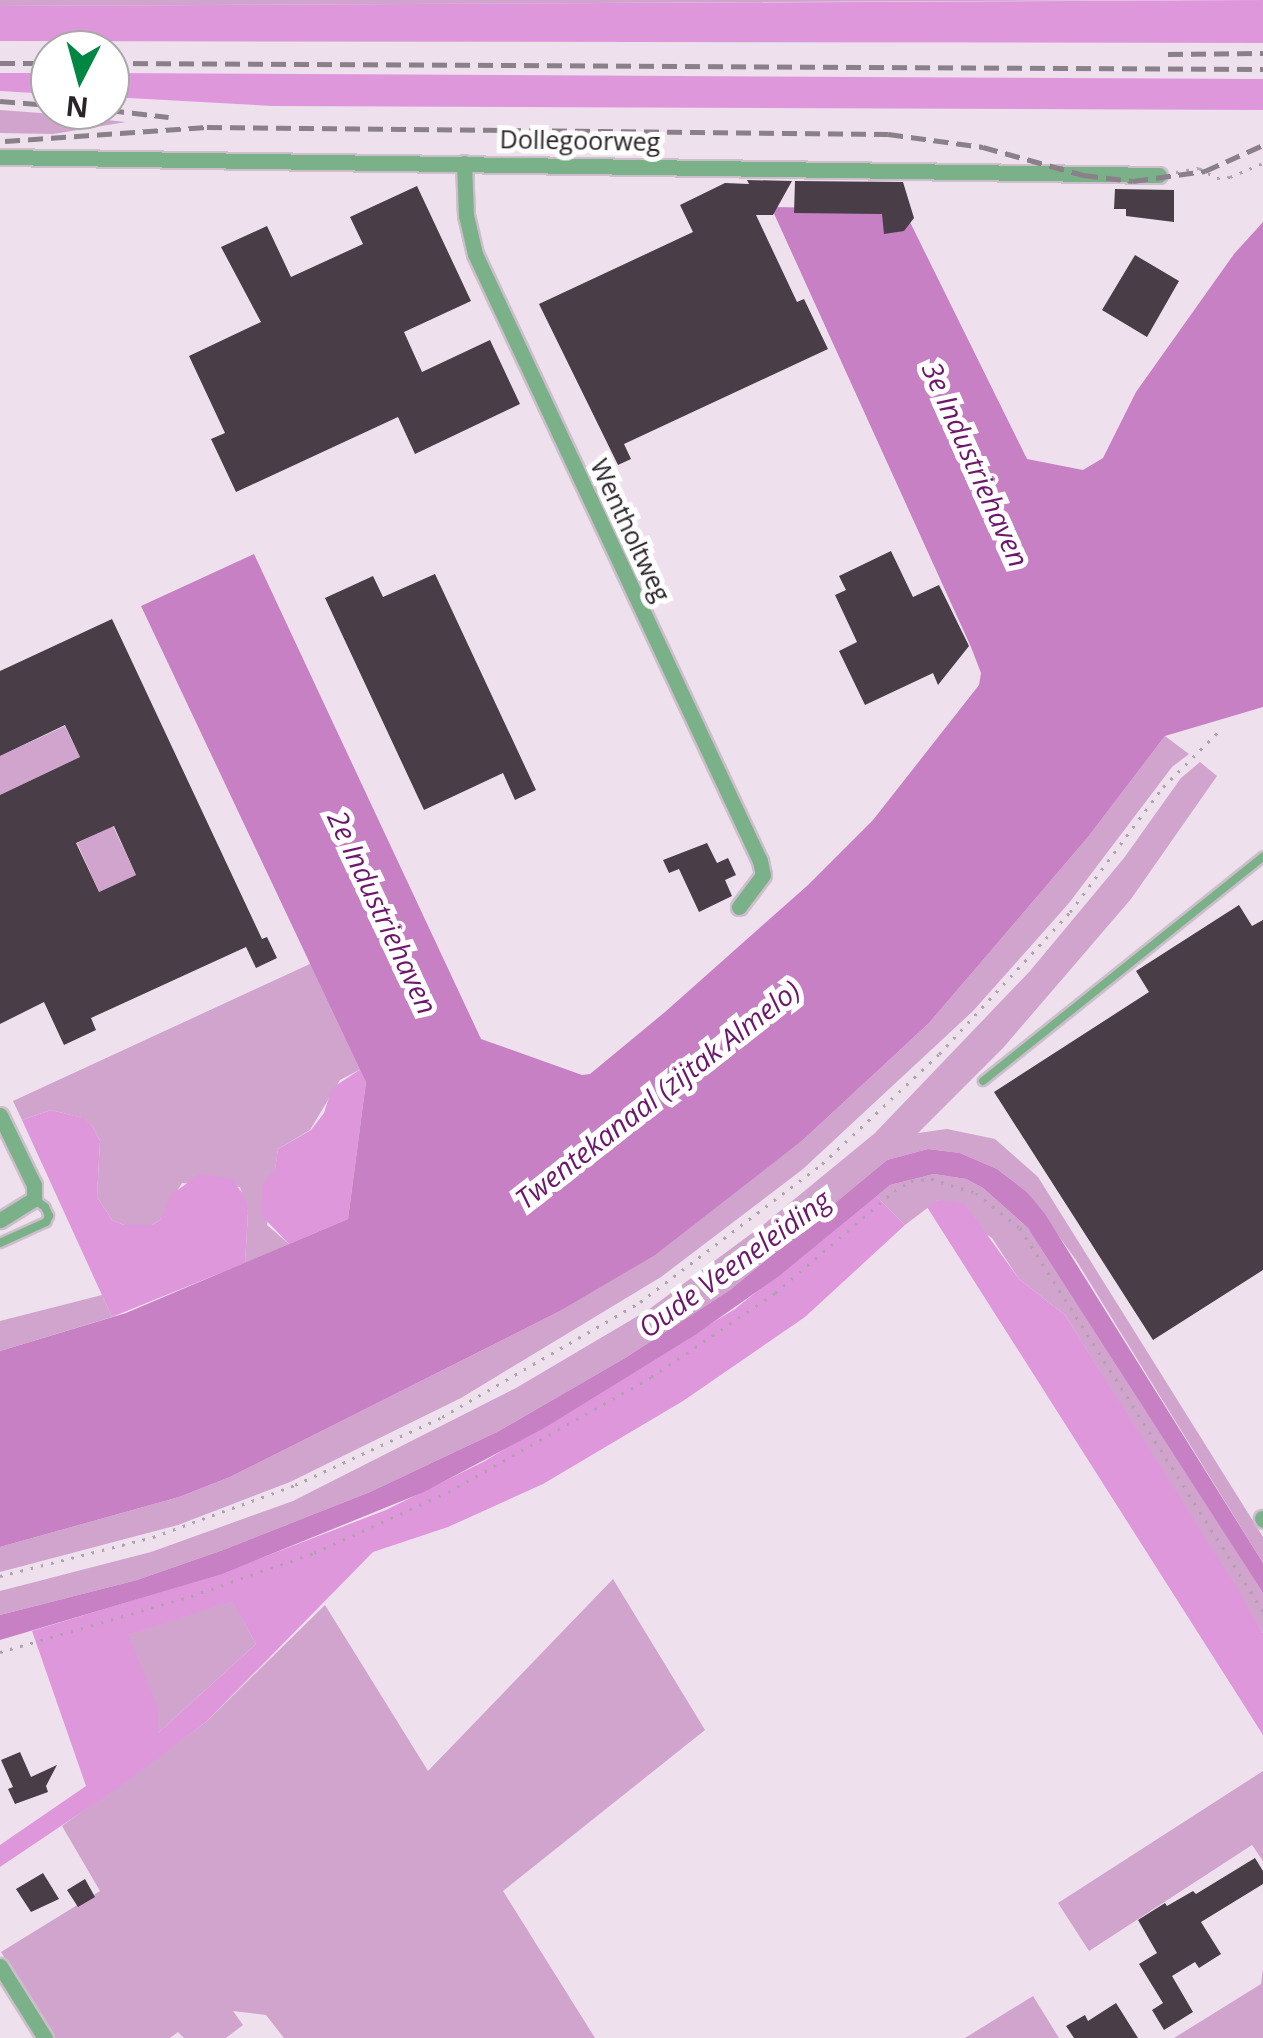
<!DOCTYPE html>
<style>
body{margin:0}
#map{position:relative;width:1263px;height:2038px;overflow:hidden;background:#efe0ee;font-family:"Open Sans",sans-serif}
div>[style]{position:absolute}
.green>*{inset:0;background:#d0a4cd}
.forest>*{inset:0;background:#df97dc}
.water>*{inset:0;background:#c780c4}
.building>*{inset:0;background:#493d48}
.path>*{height:2.5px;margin-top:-1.25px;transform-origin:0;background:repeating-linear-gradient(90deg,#aea2ad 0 2.5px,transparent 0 10.5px)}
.roads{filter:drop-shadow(2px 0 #ccbecb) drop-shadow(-2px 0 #ccbecb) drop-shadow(0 2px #ccbecb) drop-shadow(0 -2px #ccbecb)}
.lane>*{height:8px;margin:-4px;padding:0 4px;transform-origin:4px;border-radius:4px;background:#7ab188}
.street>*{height:15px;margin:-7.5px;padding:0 7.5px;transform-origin:7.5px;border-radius:7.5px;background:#7ab188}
.rail>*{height:5px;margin-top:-2.5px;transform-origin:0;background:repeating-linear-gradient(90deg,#8a8089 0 15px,transparent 0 23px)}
span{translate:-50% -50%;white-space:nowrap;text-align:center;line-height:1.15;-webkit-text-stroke:10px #fff;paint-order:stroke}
.street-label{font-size:25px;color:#2a2429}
.water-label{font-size:28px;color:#6d176c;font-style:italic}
.north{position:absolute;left:30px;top:30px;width:100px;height:100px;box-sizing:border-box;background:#fff;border:2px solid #aaa7a9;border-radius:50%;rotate:186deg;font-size:28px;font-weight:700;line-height:40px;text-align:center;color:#2a2429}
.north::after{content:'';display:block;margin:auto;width:35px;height:45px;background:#008744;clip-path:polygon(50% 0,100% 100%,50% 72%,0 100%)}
</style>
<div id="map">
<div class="green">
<div style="clip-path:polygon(0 0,1174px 0,0 6px)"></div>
<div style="clip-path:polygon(0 110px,40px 113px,126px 122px,53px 134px,0 133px)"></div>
<div style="clip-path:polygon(65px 726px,80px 757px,0 795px,0 756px)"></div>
<div style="clip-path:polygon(1165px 736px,1189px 754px,1172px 767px,1069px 903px,973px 1011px,803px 1169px,661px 1277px,461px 1398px,290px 1482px,178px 1525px,0 1572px,0 1547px,179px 1497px,230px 1477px,558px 1312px,804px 1139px,929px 1023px,1088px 837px)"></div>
<div style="clip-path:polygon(1200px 762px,1217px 776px,1131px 899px,1003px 1048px,918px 1133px,947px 1129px,995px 1139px,1038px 1177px,1263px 1537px,1263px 1563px,1076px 1260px,1027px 1192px,997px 1169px,960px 1153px,928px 1149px,887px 1160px,730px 1290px,625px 1358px,497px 1432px,370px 1492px,223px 1550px,137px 1580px,0 1615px,0 1591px,151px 1552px,293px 1501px,516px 1388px,648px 1310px,763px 1225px,875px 1133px,1030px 971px,1124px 858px,1181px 778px)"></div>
<div style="clip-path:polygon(113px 826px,136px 875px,99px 892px,77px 843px)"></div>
<div style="clip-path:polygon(312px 963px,361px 1069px,340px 1080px,310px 1130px,278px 1149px,267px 1225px,289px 1244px,245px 1263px,248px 1212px,240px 1187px,182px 1183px,160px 1220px,152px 1225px,124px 1225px,112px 1220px,97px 1197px,100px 1141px,93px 1127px,82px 1118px,51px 1110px,22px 1120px,13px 1101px)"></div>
<div style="clip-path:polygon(934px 1174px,966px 1179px,983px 1188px,1028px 1228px,1055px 1264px,1263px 1593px,1263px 1633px,1065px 1315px,1019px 1279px,992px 1238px,938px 1200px,905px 1225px,876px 1196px,890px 1185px)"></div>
<div style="clip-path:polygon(102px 1295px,112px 1317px,0 1351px,0 1321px)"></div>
<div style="clip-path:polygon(613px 1579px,705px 1730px,503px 1891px,595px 2038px,284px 2038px,266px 2015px,233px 2011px,243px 2025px,226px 2038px,184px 2038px,178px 2032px,170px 2038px,55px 2038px,1px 1952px,100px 1891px,62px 1826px,206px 1722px,325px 1605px,428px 1771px)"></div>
<div style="clip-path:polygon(232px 1600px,256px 1644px,157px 1734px,127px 1635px)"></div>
<div style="clip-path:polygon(1263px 1771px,1263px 1861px,1252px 1845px,1089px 1951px,1058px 1903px)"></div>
<div style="clip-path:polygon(1263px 1968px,1263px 2038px,1174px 2038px,1261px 1984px)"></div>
<div style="clip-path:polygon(1033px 1996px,1059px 2038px,965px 2038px)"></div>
</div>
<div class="forest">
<div style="clip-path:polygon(1263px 0,1263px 43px,0 41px,0 6px)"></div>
<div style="clip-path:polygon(0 73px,50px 73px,50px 94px,0 91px)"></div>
<div style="clip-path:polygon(110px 73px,1263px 79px,1263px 110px,272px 106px,110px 97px)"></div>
<div style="clip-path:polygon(361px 1069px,366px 1082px,348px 1219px,289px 1244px,261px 1215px,263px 1184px,275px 1169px,278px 1149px,311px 1130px,324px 1113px,332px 1088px)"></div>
<div style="clip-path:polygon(51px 1110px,83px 1118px,93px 1127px,100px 1141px,97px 1197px,112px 1220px,124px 1225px,152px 1225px,160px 1220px,172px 1194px,200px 1174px,232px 1179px,245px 1197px,248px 1212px,245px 1263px,112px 1317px,22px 1120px)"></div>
<div style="clip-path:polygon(evenodd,876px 1196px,905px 1225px,805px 1317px,683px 1401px,543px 1484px,448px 1527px,373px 1552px,206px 1722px,116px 1789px,0 1867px,0 1845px,86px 1786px,32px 1631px,222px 1573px,386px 1510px,485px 1461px,735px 1309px,876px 1196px,232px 1601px,256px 1644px,158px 1733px,158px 1707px,128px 1635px,232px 1601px)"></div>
<div style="clip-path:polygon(938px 1200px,965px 1204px,1019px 1279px,1065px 1315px,1238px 1590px,1263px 1633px,1263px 1735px,927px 1207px)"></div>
</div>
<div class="water">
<div style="clip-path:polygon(771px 207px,899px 209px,908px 218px,1027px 459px,1083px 470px,1103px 458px,1136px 392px,1234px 254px,1263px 222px,1263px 707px,1165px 736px,1088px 837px,929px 1023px,804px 1139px,655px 1255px,558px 1312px,230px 1477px,179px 1497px,0 1547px,0 1351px,126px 1313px,348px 1219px,366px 1082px,141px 606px,254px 554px,481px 1039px,582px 1075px,590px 1074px,665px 1012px,808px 885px,873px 820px,979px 685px,981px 673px,971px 647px)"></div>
<div style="clip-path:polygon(928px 1149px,960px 1153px,997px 1169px,1027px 1192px,1045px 1214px,1263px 1563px,1263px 1593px,1028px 1228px,983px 1188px,966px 1179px,934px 1174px,890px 1185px,779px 1276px,695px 1335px,546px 1427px,424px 1492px,222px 1574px,0 1640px,0 1615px,137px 1580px,223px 1550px,370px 1492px,497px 1432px,625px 1358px,730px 1290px,887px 1160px)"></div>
</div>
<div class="building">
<div style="clip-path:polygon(747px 180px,792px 181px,773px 215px,756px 215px,797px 302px,804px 299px,828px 349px,624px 444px,631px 459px,618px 465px,539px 304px,693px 232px,680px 205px,725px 183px,749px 184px)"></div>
<div style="clip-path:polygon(795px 181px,903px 182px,914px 218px,904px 231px,884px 234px,882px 214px,794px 213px)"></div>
<div style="clip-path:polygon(417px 186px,471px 301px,404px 332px,422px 372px,490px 340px,520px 404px,415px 454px,398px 417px,236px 492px,211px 439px,225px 433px,189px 356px,261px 322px,221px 247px,267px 226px,291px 277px,363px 244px,350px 217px)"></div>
<div style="clip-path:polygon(1115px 189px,1174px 190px,1174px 222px,1126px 216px,1126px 209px,1114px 209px)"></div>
<div style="clip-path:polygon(1135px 255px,1179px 281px,1147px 337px,1102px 310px)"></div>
<div style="clip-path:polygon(891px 551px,913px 597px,939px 585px,969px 646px,938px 685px,933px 673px,865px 705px,839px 651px,857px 642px,835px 595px,846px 590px,839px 576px)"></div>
<div style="clip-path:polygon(435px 574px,536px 790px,515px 800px,503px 773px,424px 810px,325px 598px,373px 576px,383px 597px)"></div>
<div style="clip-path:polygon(evenodd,112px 619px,262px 939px,267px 937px,277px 958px,256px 968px,246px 947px,91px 1018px,96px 1030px,64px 1045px,44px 1002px,0 1024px,0 795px,80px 757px,65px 725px,0 756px,0 671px,112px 619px,114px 826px,136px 875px,99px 892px,76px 843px,114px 826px)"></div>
<div style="clip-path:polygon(707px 843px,717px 863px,728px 858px,736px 875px,725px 880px,732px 896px,699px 912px,679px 869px,669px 873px,663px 860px)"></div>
<div style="clip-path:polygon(1239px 905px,1252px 926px,1263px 920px,1263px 1270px,1153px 1340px,994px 1092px,1149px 992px,1136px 971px)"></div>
<div style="clip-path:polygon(20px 1752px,31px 1777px,57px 1765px,46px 1786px,48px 1792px,15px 1804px,8px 1789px,13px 1787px,1px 1760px)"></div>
<div style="clip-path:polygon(1255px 1858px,1263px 1871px,1263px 1884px,1201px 1922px,1221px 1954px,1199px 1968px,1195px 1962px,1172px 1976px,1193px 2012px,1164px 2030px,1152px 2010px,1163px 2003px,1139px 1964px,1157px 1953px,1138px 1920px,1165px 1903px,1167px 1906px,1193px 1891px,1196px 1894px)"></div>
<div style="clip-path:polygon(43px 1873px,59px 1899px,31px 1912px,16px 1889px)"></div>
<div style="clip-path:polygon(85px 1879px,95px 1897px,78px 1907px,67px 1890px)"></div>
<div style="clip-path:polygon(1116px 2003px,1138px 2038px,1074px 2038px,1066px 2026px,1085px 2015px,1088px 2021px)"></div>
</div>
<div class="path">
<div style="left:1176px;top:172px;width:23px;rotate:-10deg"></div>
<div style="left:1199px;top:168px;width:21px;rotate:29deg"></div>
<div style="left:1217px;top:178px;width:13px;rotate:-4deg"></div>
<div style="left:1230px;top:177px;width:36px;rotate:-23deg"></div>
<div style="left:0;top:1576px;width:158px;rotate:-14.3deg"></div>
<div style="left:153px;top:1537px;width:151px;rotate:-20.1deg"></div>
<div style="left:295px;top:1485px;width:162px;rotate:-24.8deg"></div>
<div style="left:442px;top:1417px;width:229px;rotate:-30.1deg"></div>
<div style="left:640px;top:1302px;width:228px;rotate:-37.2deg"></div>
<div style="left:822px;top:1164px;width:161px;rotate:-43.2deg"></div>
<div style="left:939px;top:1054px;width:193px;rotate:-47.3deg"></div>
<div style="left:1070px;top:912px;width:156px;rotate:-53.4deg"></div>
<div style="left:1163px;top:787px;width:81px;rotate:-45deg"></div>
<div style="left:0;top:1652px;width:199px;rotate:-16.3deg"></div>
<div style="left:191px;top:1596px;width:130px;rotate:-19.3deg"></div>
<div style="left:314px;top:1553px;width:147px;rotate:-24.5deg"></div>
<div style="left:448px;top:1492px;width:233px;rotate:-29.5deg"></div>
<div style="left:651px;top:1377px;width:150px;rotate:-34.1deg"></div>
<div style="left:775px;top:1293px;width:157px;rotate:-40.6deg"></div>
<div style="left:894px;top:1191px;width:20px;rotate:-30deg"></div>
<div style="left:911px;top:1181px;width:20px;rotate:-6deg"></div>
<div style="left:931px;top:1179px;width:47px;rotate:17.3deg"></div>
<div style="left:976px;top:1193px;width:56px;rotate:38.5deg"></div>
<div style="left:1020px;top:1228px;width:454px;rotate:57.6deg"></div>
</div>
<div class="roads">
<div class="lane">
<div style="left:983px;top:1081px;width:359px;rotate:-38.7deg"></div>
<div style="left:0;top:1243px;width:51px;rotate:-24.5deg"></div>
<div style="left:46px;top:1222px;width:7px;rotate:-63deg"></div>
<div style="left:49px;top:1216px;width:10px;rotate:-114deg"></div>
<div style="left:45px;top:1207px;width:14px;rotate:-144deg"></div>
</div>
<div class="street">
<div style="left:0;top:157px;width:1159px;rotate:0.89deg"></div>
<div style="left:464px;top:163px;width:52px;rotate:87.8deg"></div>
<div style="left:466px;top:215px;width:40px;rotate:77deg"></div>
<div style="left:475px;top:254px;width:671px;rotate:64.85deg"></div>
<div style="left:760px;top:861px;width:14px;rotate:78deg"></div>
<div style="left:763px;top:875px;width:40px;rotate:127deg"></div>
<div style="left:0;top:1115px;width:78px;rotate:64.1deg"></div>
<div style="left:34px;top:1185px;width:14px;rotate:90deg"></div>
<div style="left:34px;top:1199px;width:40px;rotate:148deg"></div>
<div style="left:1262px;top:1518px;width:2px;rotate:63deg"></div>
<div style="left:0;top:1966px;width:85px;rotate:58deg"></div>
</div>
</div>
<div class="rail">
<div style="left:1168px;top:54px;width:95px;rotate:-0.6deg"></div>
<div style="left:0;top:63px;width:50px"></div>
<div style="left:110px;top:63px;width:1153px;rotate:0.3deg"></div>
<div style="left:0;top:101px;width:50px;rotate:4.6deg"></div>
<div style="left:109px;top:110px;width:60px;rotate:6.7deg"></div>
<div style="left:5px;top:141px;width:202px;rotate:-4deg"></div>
<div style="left:207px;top:127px;width:681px;rotate:0.59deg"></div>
<div style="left:888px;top:134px;width:96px;rotate:7.8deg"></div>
<div style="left:983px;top:147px;width:104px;rotate:15.6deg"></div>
<div style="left:1083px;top:175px;width:50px;rotate:6.8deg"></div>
<div style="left:1133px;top:181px;width:73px;rotate:-7.9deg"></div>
<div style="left:1205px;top:171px;width:64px;rotate:-24.1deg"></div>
</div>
<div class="street-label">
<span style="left:580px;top:140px;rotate:1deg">Dollegoorweg</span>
<span style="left:631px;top:530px;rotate:65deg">Wentholtweg</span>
</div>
<div class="water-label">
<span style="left:976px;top:464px;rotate:66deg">3e Industriehaven</span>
<span style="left:383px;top:912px;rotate:65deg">2e Industriehaven</span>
<span style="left:657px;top:1094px;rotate:-38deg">Twentekanaal (zijtak Almelo)</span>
<span style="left:734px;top:1263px;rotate:-36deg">Oude Veeneleiding</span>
</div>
<div class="north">N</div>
</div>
